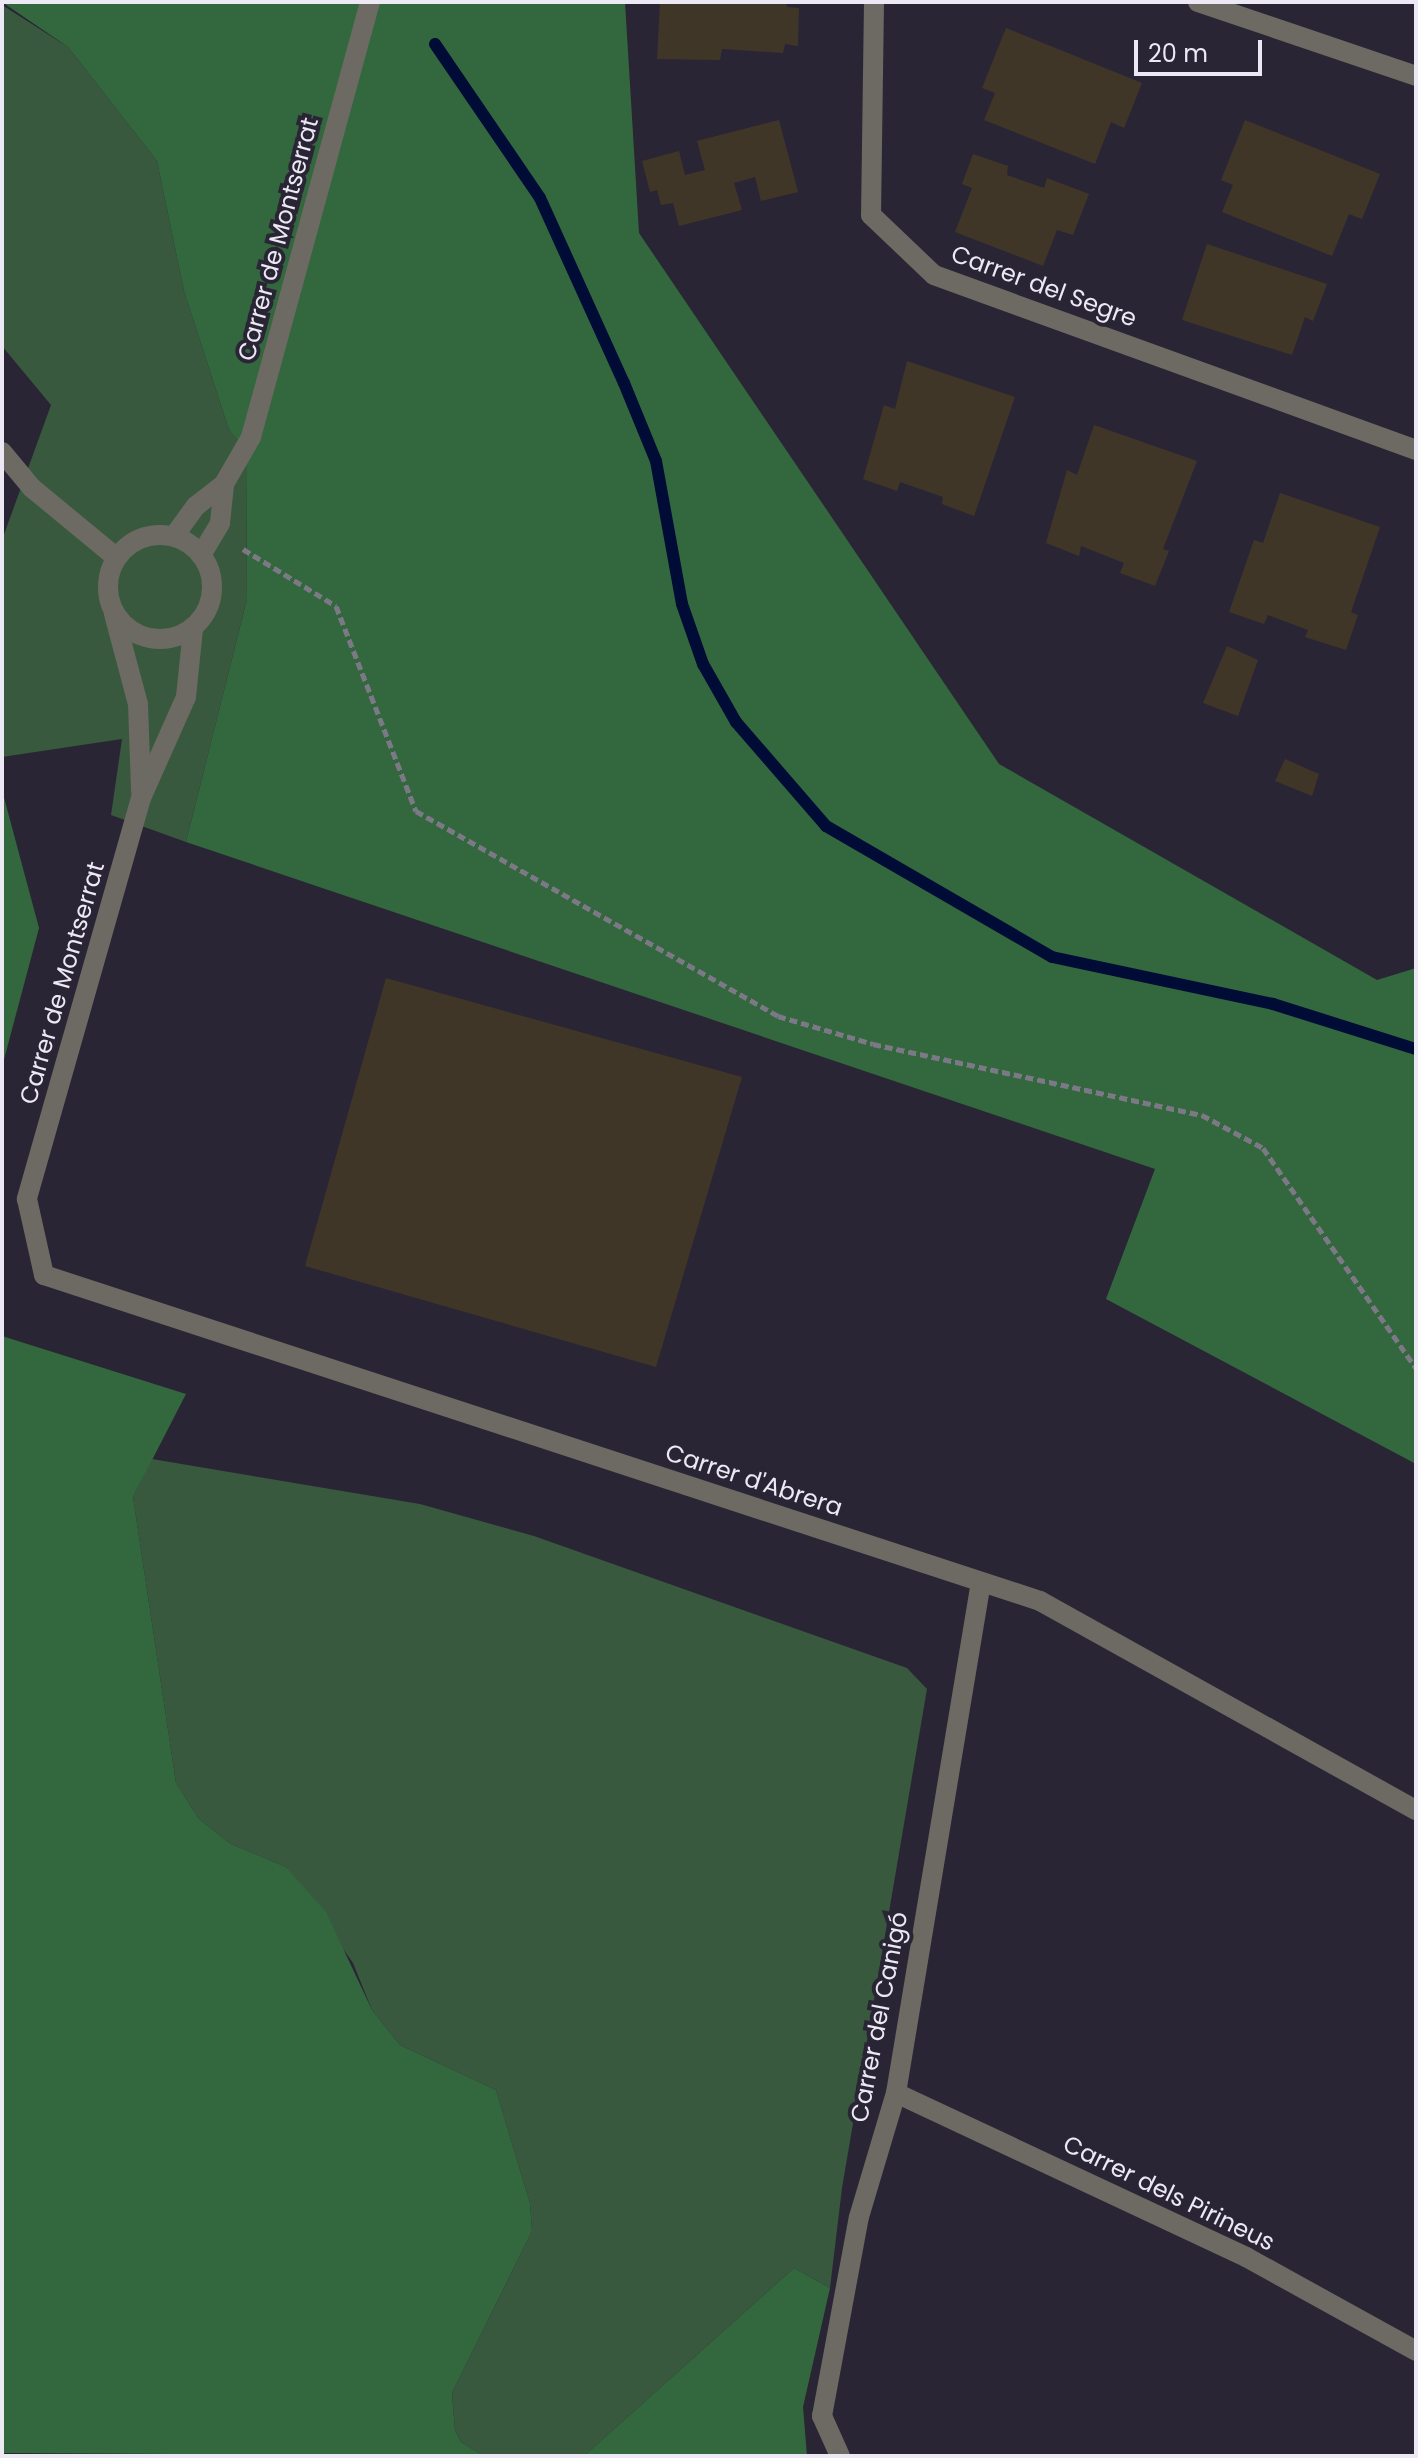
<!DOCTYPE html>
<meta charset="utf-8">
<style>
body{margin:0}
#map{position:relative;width:1418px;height:2458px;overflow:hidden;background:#2a2535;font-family:Poppins,sans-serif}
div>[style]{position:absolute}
.green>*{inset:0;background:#38593e}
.forest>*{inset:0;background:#33673e}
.stream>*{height:12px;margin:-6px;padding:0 6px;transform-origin:6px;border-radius:6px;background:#000b36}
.building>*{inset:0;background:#403627}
.path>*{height:5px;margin-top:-2.5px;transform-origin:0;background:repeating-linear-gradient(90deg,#7d7886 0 8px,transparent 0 12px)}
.minor>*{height:20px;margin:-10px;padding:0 10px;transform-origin:10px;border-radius:10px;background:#6c6a62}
.minor>.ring{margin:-10px;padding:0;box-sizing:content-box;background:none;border:20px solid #6c6a62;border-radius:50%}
span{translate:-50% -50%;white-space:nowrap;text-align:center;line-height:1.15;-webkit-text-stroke:8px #2a2535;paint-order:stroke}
.street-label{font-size:24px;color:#ece9f4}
.frame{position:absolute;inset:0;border:4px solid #ece9f4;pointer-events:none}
.scale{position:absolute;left:1134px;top:40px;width:128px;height:36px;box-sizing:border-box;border:4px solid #ece9f4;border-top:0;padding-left:10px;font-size:24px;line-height:28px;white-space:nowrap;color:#ece9f4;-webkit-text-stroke:6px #2a2535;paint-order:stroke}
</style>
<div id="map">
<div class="green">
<div style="clip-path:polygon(2px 5px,68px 47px,157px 161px,184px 291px,229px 430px,246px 450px,247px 599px,186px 842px,111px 815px,122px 739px,2px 757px,2px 540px,51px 405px,2px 346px)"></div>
<div style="clip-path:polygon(152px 1459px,420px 1504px,534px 1536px,907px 1668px,927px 1689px,842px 2188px,830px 2288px,794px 2268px,584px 2456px,484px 2456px,461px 2442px,455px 2430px,452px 2393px,532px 2231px,530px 2203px,496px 2090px,400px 2045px,372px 2010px,353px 1963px,286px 1867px,231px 1844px,199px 1819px,176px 1783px,133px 1497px)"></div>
</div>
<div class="forest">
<div style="clip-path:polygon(2px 2px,625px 2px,639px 233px,999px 764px,1377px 980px,1416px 968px,1416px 1464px,1106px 1299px,1155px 1169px,186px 842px,247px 599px,246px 450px,229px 430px,184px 291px,157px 161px,68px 47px)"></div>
<div style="clip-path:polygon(2px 790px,39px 928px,2px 1067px)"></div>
<div style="clip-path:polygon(2px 1336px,186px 1394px,133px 1497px,176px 1783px,199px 1819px,231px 1844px,286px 1867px,326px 1912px,372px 2010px,400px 2045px,496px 2090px,530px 2203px,532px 2231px,452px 2393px,455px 2430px,461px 2442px,484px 2456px,2px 2453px)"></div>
<div style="clip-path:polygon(794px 2268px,830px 2288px,803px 2407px,807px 2456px,584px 2456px)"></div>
</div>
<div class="stream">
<div style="left:435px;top:44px;width:186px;rotate:55.7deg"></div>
<div style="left:540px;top:198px;width:203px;rotate:65.6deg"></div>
<div style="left:624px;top:383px;width:84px;rotate:67.7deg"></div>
<div style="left:656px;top:461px;width:145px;rotate:79.7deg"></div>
<div style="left:682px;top:604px;width:64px;rotate:70.7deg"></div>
<div style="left:703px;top:664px;width:67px;rotate:60.4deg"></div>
<div style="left:736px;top:722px;width:138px;rotate:49.1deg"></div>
<div style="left:826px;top:826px;width:261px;rotate:30.1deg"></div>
<div style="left:1052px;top:957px;width:226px;rotate:12deg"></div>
<div style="left:1273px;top:1004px;width:150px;rotate:17.5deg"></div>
</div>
<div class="building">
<div style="clip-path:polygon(660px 2px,786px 2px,787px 7px,799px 8px,798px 46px,785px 44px,783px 53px,722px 49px,720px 60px,657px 59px)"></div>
<div style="clip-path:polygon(1006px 28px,1142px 83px,1124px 128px,1111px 122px,1095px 164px,984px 120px,995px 93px,982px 88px)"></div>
<div style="clip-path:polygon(779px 120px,798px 192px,761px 201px,755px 177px,734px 183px,742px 210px,679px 226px,673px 203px,661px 205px,657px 190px,650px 192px,642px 161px,679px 151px,685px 175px,705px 170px,697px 141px)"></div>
<div style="clip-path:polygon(1245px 120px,1380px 174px,1362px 219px,1349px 214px,1332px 256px,1222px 212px,1233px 185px,1221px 180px)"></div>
<div style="clip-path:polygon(973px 154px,1008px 166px,1007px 175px,1044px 188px,1047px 178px,1089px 194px,1073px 235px,1057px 230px,1043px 266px,955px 232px,972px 188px,962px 184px)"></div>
<div style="clip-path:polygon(1207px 244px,1327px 284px,1313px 321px,1305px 317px,1292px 355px,1182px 320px)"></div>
<div style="clip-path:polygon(907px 361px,1015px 397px,974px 516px,942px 504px,943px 497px,900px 482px,897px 491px,863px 479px,884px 405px,895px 409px)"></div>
<div style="clip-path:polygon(1094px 425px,1197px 461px,1163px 549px,1169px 551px,1155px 586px,1120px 573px,1124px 563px,1081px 546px,1079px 556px,1046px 543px,1067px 470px,1077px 475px)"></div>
<div style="clip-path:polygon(1280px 493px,1380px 527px,1351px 612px,1358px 615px,1346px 650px,1305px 637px,1308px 630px,1268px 615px,1264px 624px,1229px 612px,1254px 540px,1263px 543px)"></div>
<div style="clip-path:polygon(1227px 646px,1258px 660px,1238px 716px,1203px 703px)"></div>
<div style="clip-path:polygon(1285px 759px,1319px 774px,1312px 796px,1275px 781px)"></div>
<div style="clip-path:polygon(386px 978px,742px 1077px,656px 1367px,305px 1266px)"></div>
</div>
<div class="path">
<div style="left:243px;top:549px;width:109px;rotate:31.5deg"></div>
<div style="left:336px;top:606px;width:220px;rotate:68.7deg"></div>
<div style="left:416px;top:811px;width:416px;rotate:29.5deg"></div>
<div style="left:778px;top:1016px;width:99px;rotate:16.4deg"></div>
<div style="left:873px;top:1044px;width:337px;rotate:12.2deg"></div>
<div style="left:1202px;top:1115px;width:69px;rotate:28.4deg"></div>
<div style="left:1263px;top:1148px;width:268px;rotate:55.2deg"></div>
</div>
<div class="minor">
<div style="left:874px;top:2px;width:213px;rotate:90.8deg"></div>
<div style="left:871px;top:215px;width:87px;rotate:43.6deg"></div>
<div style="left:934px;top:275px;width:513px;rotate:19.95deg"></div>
<div style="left:1198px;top:2px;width:230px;rotate:18.7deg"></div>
<div style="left:2px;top:452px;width:47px;rotate:50.2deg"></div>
<div style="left:32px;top:488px;width:110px;rotate:39.5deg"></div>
<div class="ring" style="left:108px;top:535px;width:84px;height:84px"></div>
<div style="left:174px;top:536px;width:37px;rotate:-54deg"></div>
<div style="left:196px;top:506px;width:36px;rotate:-38deg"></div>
<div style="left:224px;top:484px;width:54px;rotate:-60.1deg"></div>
<div style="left:251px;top:437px;width:451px;rotate:-74.7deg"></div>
<div style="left:201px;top:555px;width:37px;rotate:-59deg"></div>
<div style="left:220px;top:523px;width:39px;rotate:-84deg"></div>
<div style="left:114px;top:614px;width:93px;rotate:75.1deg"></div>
<div style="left:138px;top:704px;width:87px;rotate:88deg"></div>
<div style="left:193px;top:629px;width:68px;rotate:95.9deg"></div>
<div style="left:186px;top:697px;width:111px;rotate:114deg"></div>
<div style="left:141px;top:798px;width:417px;rotate:105.9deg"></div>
<div style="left:27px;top:1199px;width:78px;rotate:77.4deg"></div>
<div style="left:44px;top:1275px;width:1048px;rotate:18.12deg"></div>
<div style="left:1040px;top:1601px;width:430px;rotate:29.1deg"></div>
<div style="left:896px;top:2093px;width:387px;rotate:25.1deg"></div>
<div style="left:1246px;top:2257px;width:194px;rotate:28.9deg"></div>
<div style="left:840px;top:2456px;width:44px;rotate:-114.2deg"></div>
<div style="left:822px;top:2416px;width:202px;rotate:-79.5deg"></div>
<div style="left:859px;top:2217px;width:129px;rotate:-73.4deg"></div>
<div style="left:896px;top:2093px;width:518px;rotate:-80.56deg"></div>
</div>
<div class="street-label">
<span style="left:278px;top:239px;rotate:-75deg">Carrer de Montserrat</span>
<span style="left:1044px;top:286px;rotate:20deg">Carrer del Segre</span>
<span style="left:62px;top:983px;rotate:-74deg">Carrer de Montserrat</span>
<span style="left:754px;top:1480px;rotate:18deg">Carrer d'Abrera</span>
<span style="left:879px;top:2017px;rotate:-79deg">Carrer del Canigó</span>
<span style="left:1169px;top:2193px;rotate:26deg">Carrer dels Pirineus</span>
</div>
<div class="frame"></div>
<div class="scale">20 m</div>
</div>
